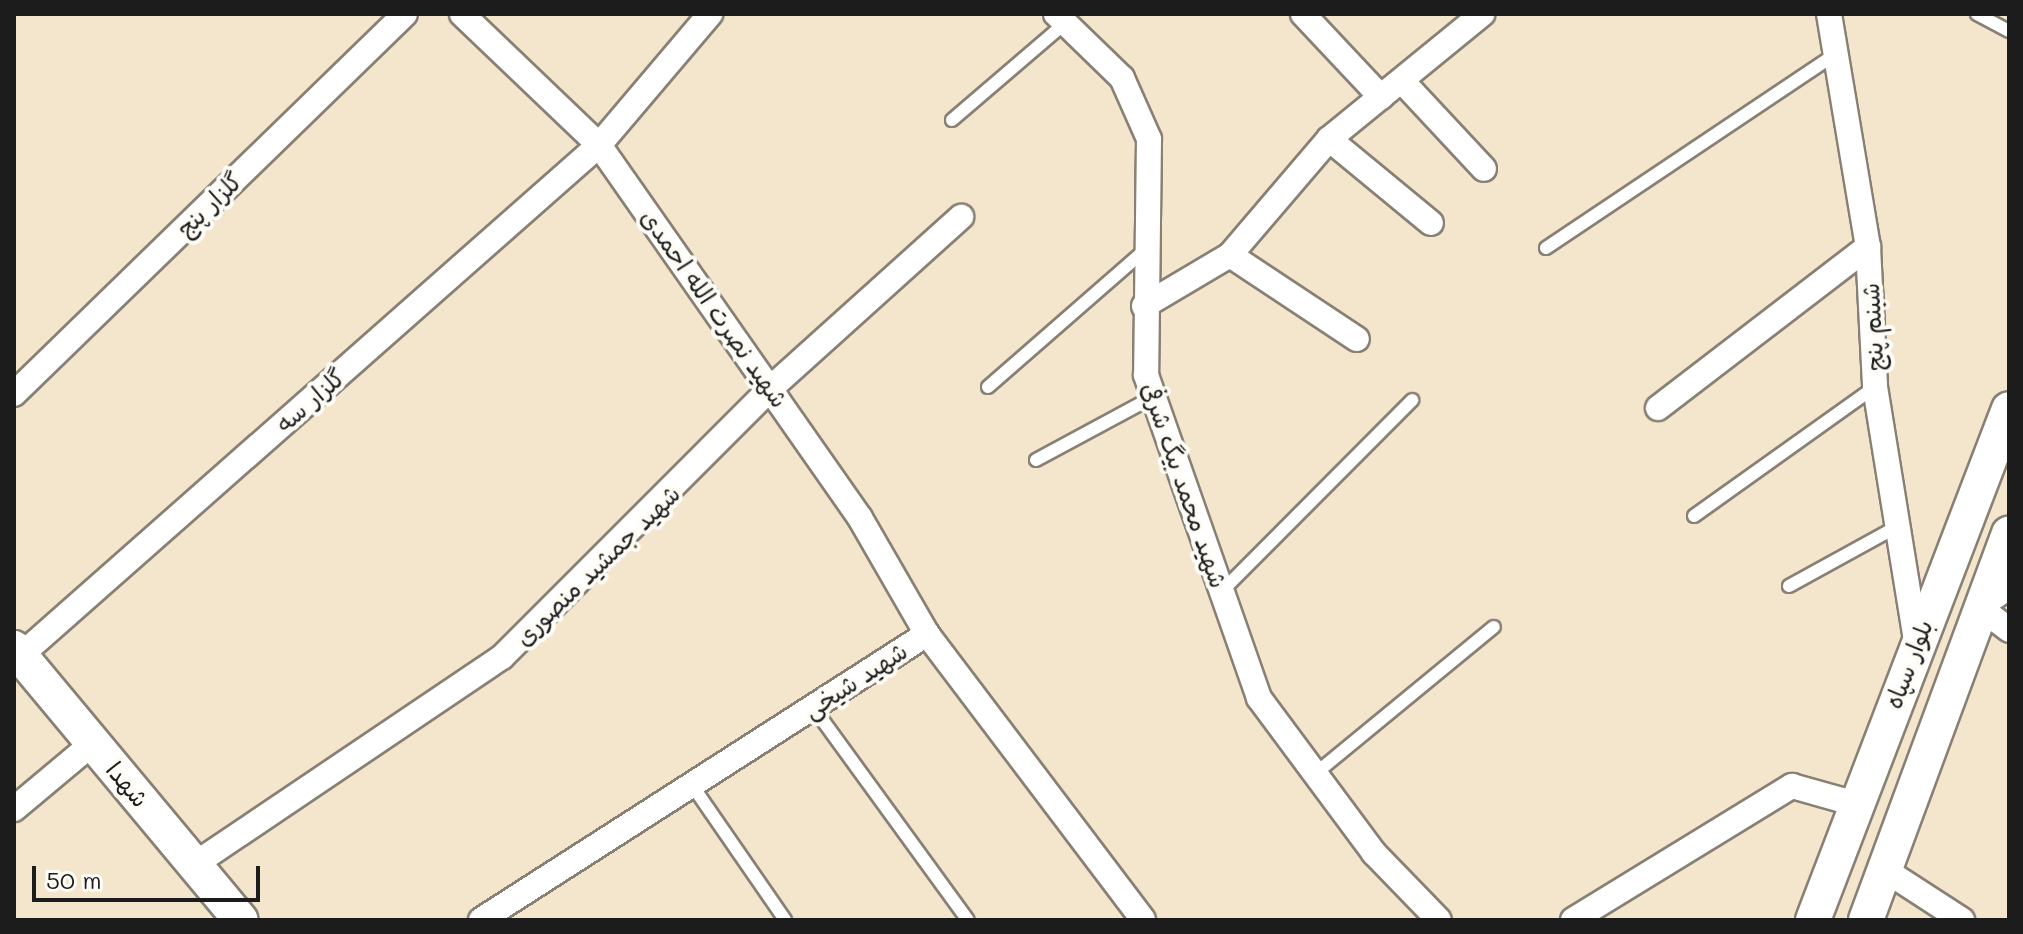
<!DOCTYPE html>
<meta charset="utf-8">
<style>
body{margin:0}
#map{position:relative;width:2023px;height:934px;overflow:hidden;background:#f4e5cd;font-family:Mali,"Playpen Sans Arabic",sans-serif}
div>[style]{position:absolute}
.roads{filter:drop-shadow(2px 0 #888074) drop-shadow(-2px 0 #888074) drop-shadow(0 2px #888074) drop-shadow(0 -2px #888074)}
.lane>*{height:12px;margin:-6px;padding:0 6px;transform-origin:6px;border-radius:6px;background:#fff}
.street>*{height:24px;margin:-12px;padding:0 12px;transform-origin:12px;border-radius:12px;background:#fff}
.secondary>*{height:34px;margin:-17px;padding:0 17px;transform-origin:17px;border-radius:17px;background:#fff}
span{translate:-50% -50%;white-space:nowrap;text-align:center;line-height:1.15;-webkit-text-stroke:8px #fdfcf7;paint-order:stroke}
.street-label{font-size:24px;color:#1c1c1c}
.frame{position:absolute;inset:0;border:16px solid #1c1c1c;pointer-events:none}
.scale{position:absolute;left:32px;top:866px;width:228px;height:36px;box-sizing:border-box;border:4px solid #1c1c1c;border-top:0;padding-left:10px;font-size:24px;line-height:28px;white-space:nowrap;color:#1c1c1c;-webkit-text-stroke:6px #fdfcf7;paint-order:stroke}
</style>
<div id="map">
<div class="roads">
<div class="lane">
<div style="left:1977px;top:14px;width:36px;rotate:28deg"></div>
<div style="left:952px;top:120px;width:148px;rotate:-40.6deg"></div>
<div style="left:1546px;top:248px;width:349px;rotate:-33.8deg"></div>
<div style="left:988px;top:387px;width:208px;rotate:-41.1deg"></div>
<div style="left:1036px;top:460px;width:131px;rotate:-28.3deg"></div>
<div style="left:1694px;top:516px;width:222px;rotate:-35.5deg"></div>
<div style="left:1789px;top:586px;width:124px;rotate:-28.8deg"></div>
<div style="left:1221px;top:592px;width:271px;rotate:-45.1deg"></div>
<div style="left:813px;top:707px;width:263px;rotate:54deg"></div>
<div style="left:1316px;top:773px;width:230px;rotate:-39.4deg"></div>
<div style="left:692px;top:785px;width:164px;rotate:55.4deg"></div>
</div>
<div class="street">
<div style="left:462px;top:14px;width:190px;rotate:43.7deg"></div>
<div style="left:599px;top:145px;width:455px;rotate:55deg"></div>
<div style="left:860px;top:518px;width:134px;rotate:60deg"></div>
<div style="left:927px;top:634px;width:358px;rotate:52.9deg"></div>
<div style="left:1056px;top:14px;width:92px;rotate:44.1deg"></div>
<div style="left:1122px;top:78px;width:67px;rotate:66.1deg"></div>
<div style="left:1149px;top:139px;width:236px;rotate:90.7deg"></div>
<div style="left:1146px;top:375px;width:342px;rotate:70.7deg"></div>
<div style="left:1259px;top:698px;width:193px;rotate:53.4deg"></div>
<div style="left:1374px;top:853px;width:93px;rotate:45.9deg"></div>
<div style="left:1303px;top:14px;width:114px;rotate:46.8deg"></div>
<div style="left:1829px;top:14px;width:236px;rotate:80.5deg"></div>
<div style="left:1868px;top:247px;width:140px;rotate:87.1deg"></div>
<div style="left:1875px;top:387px;width:255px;rotate:80.8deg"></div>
<div style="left:1402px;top:81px;width:120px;rotate:47deg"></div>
<div style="left:1329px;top:139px;width:132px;rotate:39.5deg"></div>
<div style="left:1230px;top:255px;width:152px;rotate:33.5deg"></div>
<div style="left:1144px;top:306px;width:100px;rotate:-30.7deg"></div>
<div style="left:1230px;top:255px;width:153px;rotate:-49.5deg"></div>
<div style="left:1329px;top:139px;width:198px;rotate:-39.2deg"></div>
<div style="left:14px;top:394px;width:545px;rotate:-44.18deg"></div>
<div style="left:1658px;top:408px;width:265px;rotate:-37.5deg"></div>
<div style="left:2009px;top:587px;width:36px;rotate:146deg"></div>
<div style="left:1979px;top:607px;width:38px;rotate:37deg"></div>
<div style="left:20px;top:656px;width:772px;rotate:-41.43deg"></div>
<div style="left:599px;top:145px;width:172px;rotate:-49.7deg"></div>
<div style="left:14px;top:809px;width:103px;rotate:-39.9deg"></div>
<div style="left:195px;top:864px;width:370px;rotate:-34deg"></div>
<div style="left:502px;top:657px;width:380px;rotate:-45deg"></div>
<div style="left:771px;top:388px;width:256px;rotate:-42deg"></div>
<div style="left:1885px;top:870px;width:92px;rotate:33deg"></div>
<div style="left:481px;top:920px;width:530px;rotate:-32.67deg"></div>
<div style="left:1573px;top:920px;width:257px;rotate:-31.5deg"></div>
<div style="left:1792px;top:786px;width:66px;rotate:15.7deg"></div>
</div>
<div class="secondary">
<div style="left:14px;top:648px;width:354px;rotate:50.2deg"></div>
<div style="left:1813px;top:920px;width:547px;rotate:-69.02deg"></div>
<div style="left:1866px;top:920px;width:412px;rotate:-69.7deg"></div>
</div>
</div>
<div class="street-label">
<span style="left:209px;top:204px;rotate:-44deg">گلزار پنج</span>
<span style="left:715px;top:308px;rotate:55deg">شهید نصرت الله احمدی</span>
<span style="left:1872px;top:327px;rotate:-93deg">شبنم پنج</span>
<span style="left:310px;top:400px;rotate:-41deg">گلزار سه</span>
<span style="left:1185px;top:485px;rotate:71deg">شهید محمد بیگ شرفی</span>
<span style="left:597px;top:565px;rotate:-44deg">شهید جمشید منصوری</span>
<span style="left:1908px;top:664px;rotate:-69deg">بلوار سپاه</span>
<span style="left:855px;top:680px;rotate:-33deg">شهید شیخی</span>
<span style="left:128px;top:784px;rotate:50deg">شهدا</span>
</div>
<div class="frame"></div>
<div class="scale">50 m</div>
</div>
